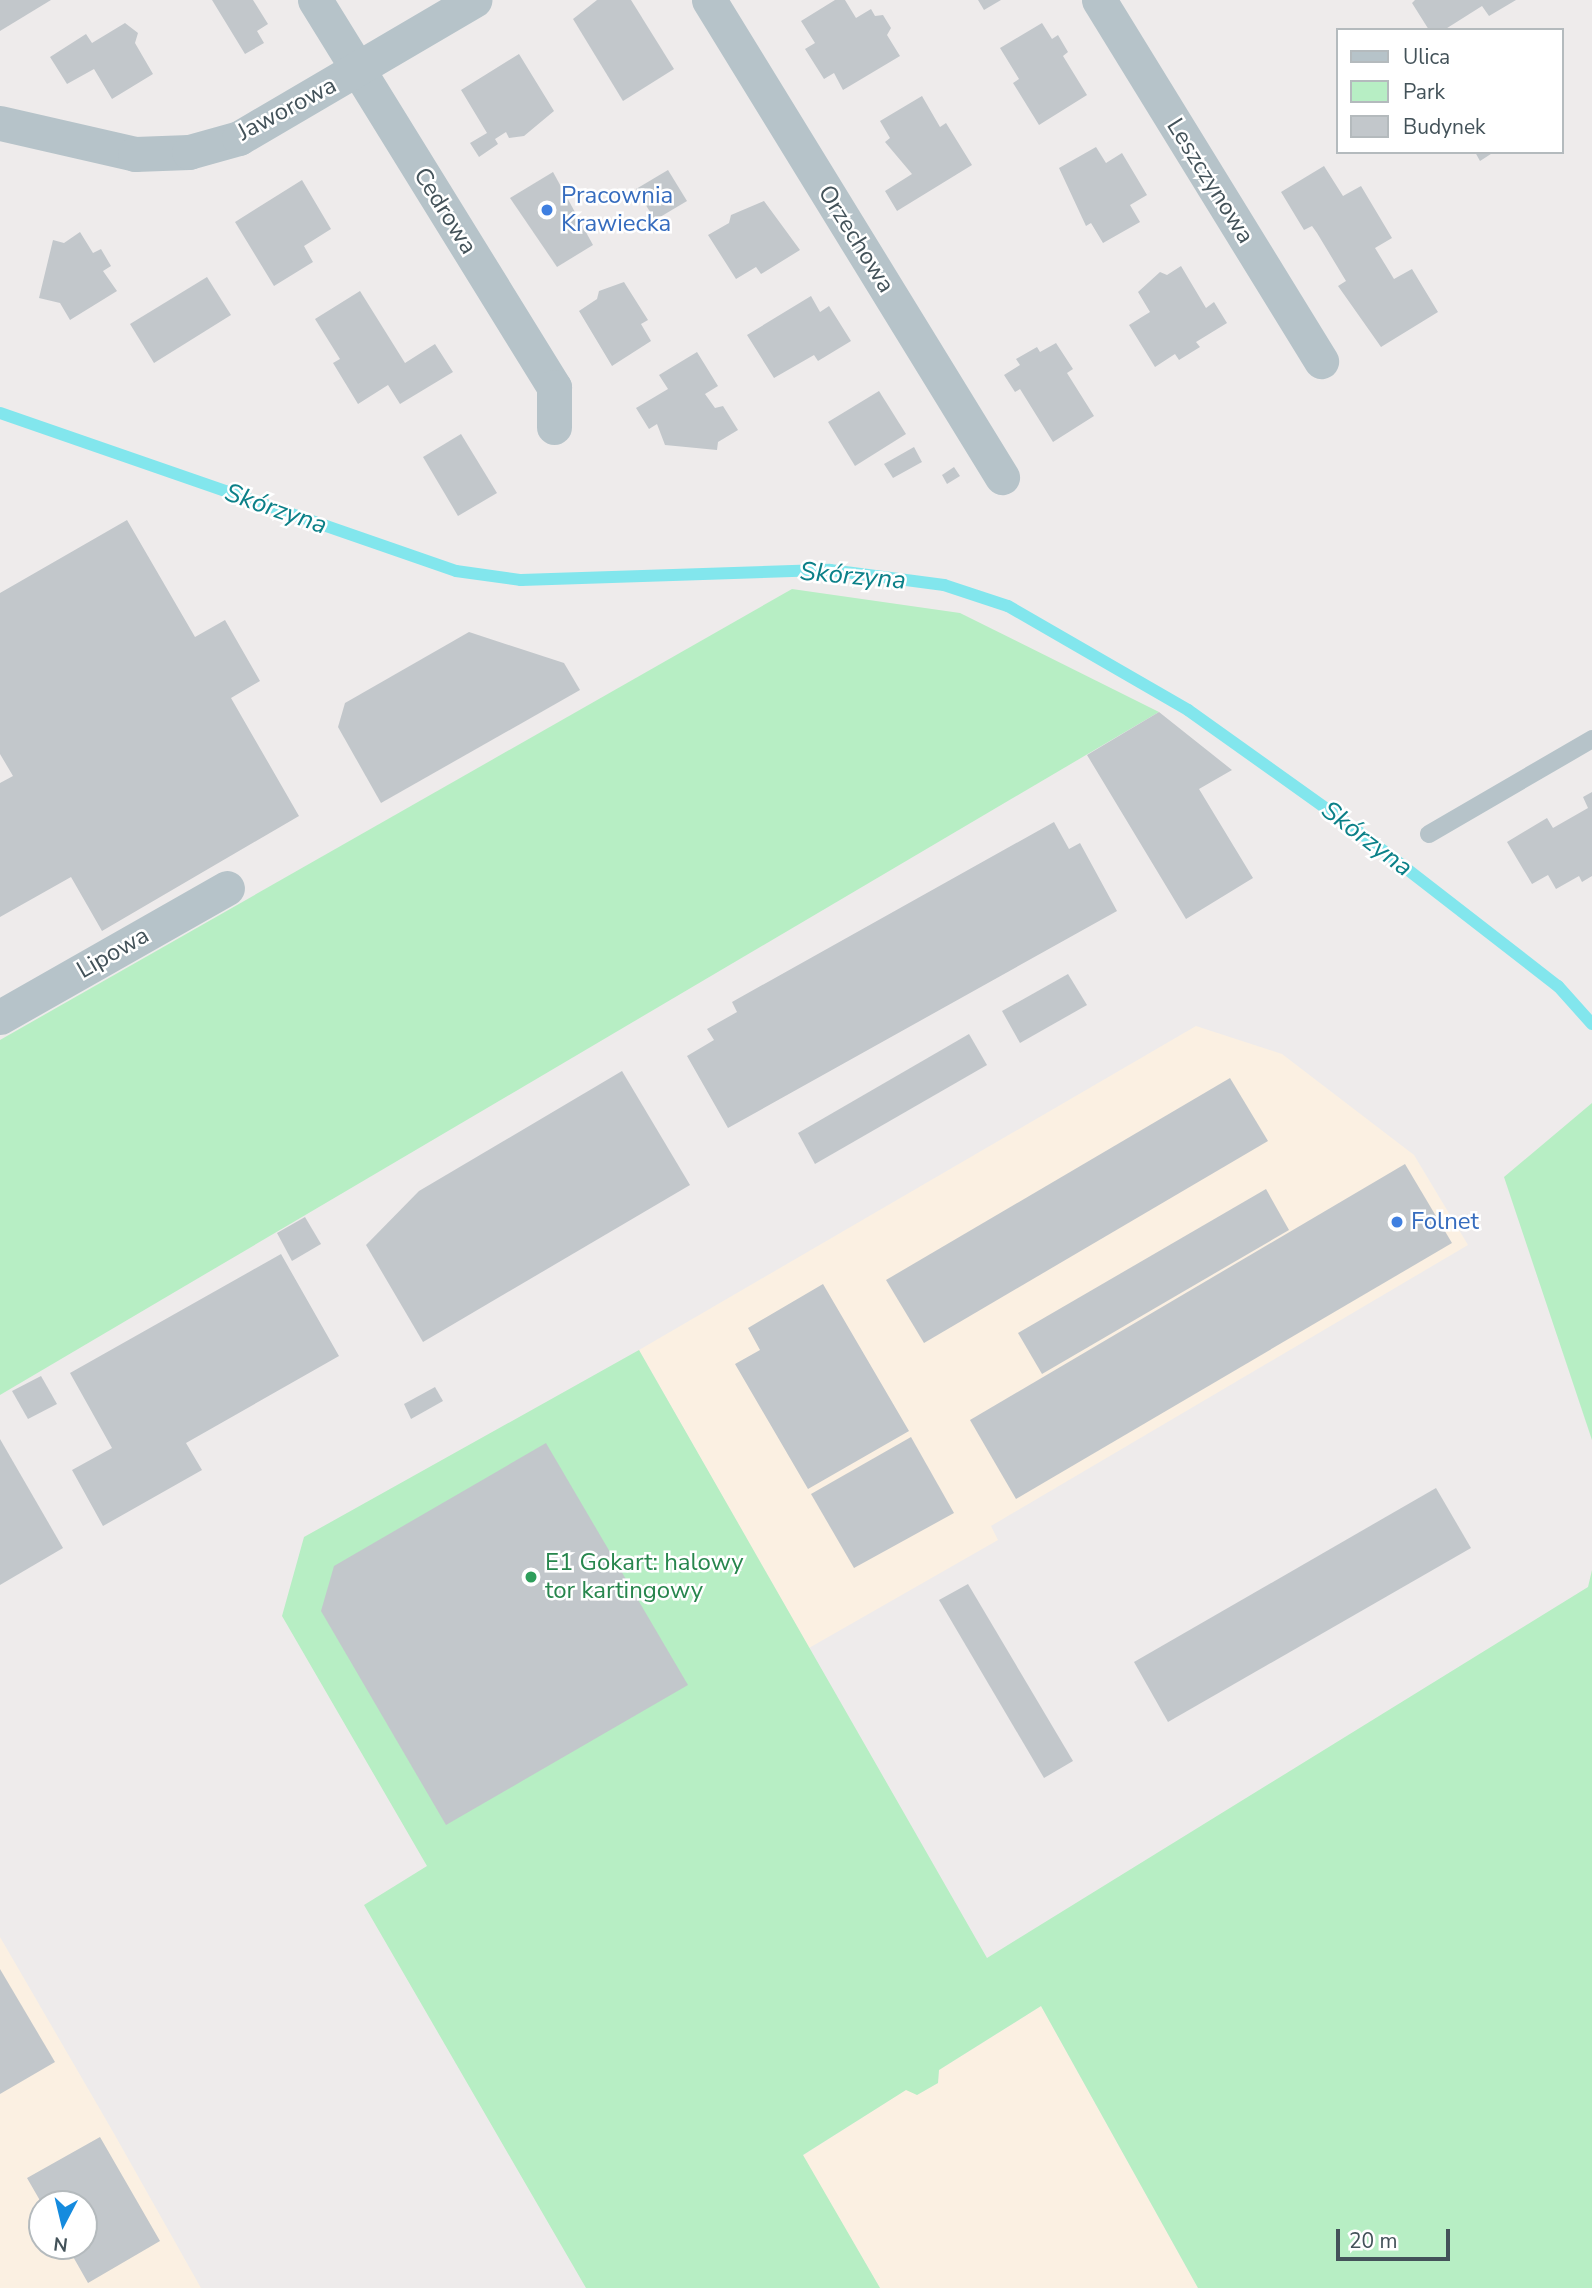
<!DOCTYPE html>
<meta charset="utf-8">
<style>
body{margin:0}
#map{position:relative;width:1592px;height:2288px;overflow:hidden;background:#eeebeb;font-family:"Nunito Sans",sans-serif}
div>[style]{position:absolute}
.commercial>*{inset:0;background:#fbf0e2}
.green>*{inset:0;background:#b7eec4}
.stream>*{height:12px;margin:-6px;padding:0 6px;transform-origin:6px;border-radius:6px;background:#82e6ed}
.building>*{inset:0;background:#c2c7cb}
.service>*{height:18px;margin:-9px;padding:0 9px;transform-origin:9px;border-radius:9px;background:#b6c3c9}
.minor>*{height:35px;margin:-17.5px;padding:0 17.5px;transform-origin:17.5px;border-radius:17.5px;background:#b6c3c9}
.dots>*{width:19px;height:19px;translate:-50% -50%;box-sizing:border-box;border:4px solid #fff;border-radius:50%}
span{translate:-50% -50%;white-space:nowrap;text-align:center;line-height:1.15;-webkit-text-stroke:5px #fff;paint-order:stroke}
.street-label{font-size:24px;color:#435259}
.shop-label{font-size:24px;color:#366cbe}
.left{translate:0 -50%;text-align:left}
.leisure-label{font-size:24px;color:#27864d}
.water-label{font-size:26px;color:#0b8088;font-style:italic}
.legend{position:absolute;left:1336px;top:28px;width:228px;height:126px;box-sizing:border-box;background:#fff;border:2px solid #b4babd;margin:0;padding:9px 12px;list-style:none;font-size:21px;color:#435259}
.legend li{display:flex;align-items:center;gap:14px;height:35px}
.legend b{width:35px;border:2px solid #b4babd}
.north{position:absolute;left:28px;top:2190px;width:70px;height:70px;box-sizing:border-box;background:#fff;border:2px solid #b4babd;border-radius:50%;rotate:187deg;font-size:19px;font-weight:700;line-height:28px;text-align:center;color:#435259}
.north::after{content:'';display:block;margin:auto;width:24px;height:32px;background:#158bde;clip-path:polygon(50% 0,100% 100%,50% 72%,0 100%)}
.scale{position:absolute;left:1336px;top:2229px;width:114px;height:32px;box-sizing:border-box;border:4px solid #435259;border-top:0;padding-left:9px;font-size:21px;line-height:24px;white-space:nowrap;color:#435259;-webkit-text-stroke:5px #fff;paint-order:stroke}
</style>
<div id="map">
<div class="commercial">
<div style="clip-path:polygon(1196px 1026px,1282px 1054px,1414px 1155px,1468px 1245px,991px 1526px,998px 1540px,809px 1648px,639px 1350px)"></div>
<div style="clip-path:polygon(evenodd,0 1937px,112px 2130px,201px 2288px,0 2288px,0 1937px,42px 2204px,84px 2204px,84px 2246px,42px 2246px,42px 2204px)"></div>
<div style="clip-path:polygon(1041px 2006px,1198px 2288px,880px 2288px,802px 2156px,907px 2089px,917px 2095px,938px 2083px,939px 2070px)"></div>
</div>
<div class="green">
<div style="clip-path:polygon(792px 589px,960px 613px,1159px 712px,0 1395px,0 1040px)"></div>
<div style="clip-path:polygon(1592px 1103px,1592px 1440px,1504px 1177px)"></div>
<div style="clip-path:polygon(639px 1350px,987px 1958px,1588px 1587px,1592px 1570px,1592px 2288px,1198px 2288px,1041px 2006px,939px 2070px,938px 2083px,917px 2095px,906px 2090px,803px 2155px,880px 2288px,586px 2288px,364px 1905px,427px 1866px,282px 1616px,304px 1537px)"></div>
</div>
<div class="stream">
<div style="left:0;top:413px;width:483px;rotate:19.1deg"></div>
<div style="left:456px;top:571px;width:66px;rotate:7.9deg"></div>
<div style="left:521px;top:580px;width:309px;rotate:-1.9deg"></div>
<div style="left:830px;top:570px;width:115px;rotate:7.5deg"></div>
<div style="left:944px;top:585px;width:67px;rotate:18.2deg"></div>
<div style="left:1008px;top:606px;width:208px;rotate:30deg"></div>
<div style="left:1188px;top:710px;width:215px;rotate:35.5deg"></div>
<div style="left:1363px;top:835px;width:247px;rotate:37.8deg"></div>
<div style="left:1558px;top:986px;width:51px;rotate:48.2deg"></div>
</div>
<div class="building">
<div style="clip-path:polygon(0 0,51px 0,0 31px)"></div>
<div style="clip-path:polygon(212px 0,253px 0,268px 24px,257px 31px,264px 43px,245px 54px)"></div>
<div style="clip-path:polygon(597px 0,631px 0,674px 69px,623px 101px,573px 19px)"></div>
<div style="clip-path:polygon(835px 0,845px 0,856px 18px,871px 9px,875px 16px,883px 15px,891px 28px,887px 35px,900px 56px,843px 90px,834px 73px,824px 79px,805px 49px,815px 43px,801px 21px)"></div>
<div style="clip-path:polygon(978px 0,1001px 0,984px 10px)"></div>
<div style="clip-path:polygon(1415px 0,1516px 0,1489px 16px,1482px 6px,1444px 30px,1429px 30px,1412px 3px)"></div>
<div style="clip-path:polygon(125px 23px,138px 33px,135px 43px,153px 74px,112px 99px,94px 69px,67px 84px,50px 57px,86px 34px,92px 43px)"></div>
<div style="clip-path:polygon(1042px 23px,1052px 39px,1058px 35px,1068px 52px,1063px 56px,1087px 95px,1039px 125px,1013px 83px,1019px 79px,1000px 48px)"></div>
<div style="clip-path:polygon(519px 54px,554px 111px,524px 136px,509px 138px,506px 132px,495px 139px,498px 144px,479px 157px,470px 143px,487px 133px,461px 90px)"></div>
<div style="clip-path:polygon(922px 96px,940px 127px,946px 123px,972px 165px,897px 211px,885px 191px,912px 174px,885px 142px,890px 138px,880px 121px)"></div>
<div style="clip-path:polygon(1096px 147px,1106px 163px,1122px 153px,1147px 195px,1130px 205px,1140px 222px,1103px 243px,1091px 223px,1086px 226px,1059px 168px)"></div>
<div style="clip-path:polygon(1475px 152px,1494px 152px,1480px 161px)"></div>
<div style="clip-path:polygon(1324px 166px,1343px 196px,1361px 186px,1392px 238px,1375px 248px,1394px 279px,1412px 269px,1438px 312px,1381px 347px,1338px 286px,1346px 281px,1317px 233px,1312px 226px,1304px 230px,1281px 192px)"></div>
<div style="clip-path:polygon(668px 170px,687px 201px,655px 220px,636px 189px)"></div>
<div style="clip-path:polygon(553px 172px,593px 245px,557px 267px,510px 198px)"></div>
<div style="clip-path:polygon(302px 180px,331px 229px,304px 246px,313px 262px,274px 286px,235px 222px)"></div>
<div style="clip-path:polygon(764px 201px,800px 250px,761px 274px,756px 267px,736px 279px,708px 235px,729px 223px,731px 215px)"></div>
<div style="clip-path:polygon(80px 232px,93px 253px,101px 249px,111px 266px,103px 271px,117px 291px,70px 320px,60px 303px,39px 298px,53px 240px,64px 243px)"></div>
<div style="clip-path:polygon(1181px 266px,1206px 308px,1214px 302px,1227px 323px,1196px 342px,1200px 347px,1179px 360px,1175px 354px,1155px 367px,1129px 325px,1150px 312px,1138px 292px,1160px 272px,1167px 275px)"></div>
<div style="clip-path:polygon(207px 277px,231px 315px,154px 363px,130px 324px)"></div>
<div style="clip-path:polygon(624px 282px,648px 320px,641px 324px,651px 341px,612px 366px,579px 311px,597px 299px,599px 291px)"></div>
<div style="clip-path:polygon(360px 291px,405px 363px,435px 344px,453px 372px,400px 404px,388px 385px,358px 404px,333px 363px,340px 359px,315px 319px)"></div>
<div style="clip-path:polygon(811px 296px,820px 312px,829px 306px,851px 341px,818px 361px,814px 355px,774px 378px,747px 335px)"></div>
<div style="clip-path:polygon(1056px 343px,1073px 369px,1067px 373px,1094px 416px,1053px 442px,1020px 389px,1015px 392px,1004px 375px,1020px 365px,1016px 359px,1037px 347px,1040px 352px)"></div>
<div style="clip-path:polygon(697px 352px,718px 386px,705px 394px,715px 408px,723px 406px,738px 430px,718px 442px,717px 450px,665px 445px,657px 424px,649px 429px,636px 408px,668px 389px,659px 375px)"></div>
<div style="clip-path:polygon(879px 391px,906px 434px,855px 466px,828px 422px)"></div>
<div style="clip-path:polygon(461px 434px,497px 493px,458px 516px,423px 457px)"></div>
<div style="clip-path:polygon(914px 447px,922px 462px,893px 478px,884px 464px)"></div>
<div style="clip-path:polygon(954px 467px,960px 476px,947px 484px,942px 475px)"></div>
<div style="clip-path:polygon(127px 520px,195px 637px,225px 620px,260px 681px,231px 698px,299px 816px,102px 931px,71px 877px,0 917px,0 783px,13px 776px,0 754px,0 593px)"></div>
<div style="clip-path:polygon(469px 632px,564px 663px,580px 690px,381px 803px,338px 727px,345px 703px)"></div>
<div style="clip-path:polygon(1159px 712px,1232px 770px,1199px 789px,1253px 878px,1186px 919px,1087px 755px)"></div>
<div style="clip-path:polygon(1592px 792px,1592px 876px,1582px 882px,1579px 876px,1556px 889px,1548px 875px,1532px 884px,1507px 842px,1547px 818px,1553px 828px,1588px 808px,1583px 797px)"></div>
<div style="clip-path:polygon(1054px 822px,1069px 849px,1080px 843px,1117px 911px,728px 1128px,687px 1056px,714px 1040px,707px 1029px,737px 1012px,732px 1002px)"></div>
<div style="clip-path:polygon(1068px 974px,1087px 1005px,1020px 1043px,1002px 1011px)"></div>
<div style="clip-path:polygon(969px 1034px,987px 1065px,815px 1164px,798px 1133px)"></div>
<div style="clip-path:polygon(622px 1071px,690px 1185px,423px 1342px,366px 1245px,419px 1191px)"></div>
<div style="clip-path:polygon(1230px 1078px,1268px 1141px,924px 1343px,886px 1280px)"></div>
<div style="clip-path:polygon(1405px 1164px,1452px 1243px,1016px 1499px,970px 1420px)"></div>
<div style="clip-path:polygon(1266px 1189px,1289px 1230px,1042px 1374px,1018px 1333px)"></div>
<div style="clip-path:polygon(305px 1217px,321px 1244px,292px 1261px,277px 1233px)"></div>
<div style="clip-path:polygon(281px 1254px,339px 1356px,186px 1443px,202px 1470px,103px 1526px,72px 1470px,112px 1448px,70px 1373px)"></div>
<div style="clip-path:polygon(823px 1284px,909px 1431px,808px 1489px,735px 1364px,760px 1350px,748px 1328px)"></div>
<div style="clip-path:polygon(41px 1376px,57px 1404px,28px 1419px,12px 1391px)"></div>
<div style="clip-path:polygon(435px 1387px,443px 1401px,411px 1419px,404px 1404px)"></div>
<div style="clip-path:polygon(911px 1437px,954px 1513px,854px 1568px,811px 1494px)"></div>
<div style="clip-path:polygon(0 1439px,63px 1548px,0 1585px)"></div>
<div style="clip-path:polygon(546px 1443px,688px 1685px,446px 1825px,321px 1611px,334px 1566px)"></div>
<div style="clip-path:polygon(1436px 1488px,1471px 1548px,1168px 1722px,1134px 1662px)"></div>
<div style="clip-path:polygon(968px 1584px,1073px 1761px,1044px 1778px,939px 1600px)"></div>
<div style="clip-path:polygon(0 1969px,55px 2062px,0 2094px)"></div>
<div style="clip-path:polygon(100px 2137px,160px 2241px,88px 2283px,67px 2246px,84px 2246px,84px 2204px,42px 2204px,27px 2178px)"></div>
</div>
<div class="service">
<div style="left:1429px;top:834px;width:189px;rotate:-30.2deg"></div>
</div>
<div class="minor">
<div style="left:315px;top:0;width:455px;rotate:58.3deg"></div>
<div style="left:554px;top:387px;width:40px;rotate:90deg"></div>
<div style="left:709px;top:0;width:560px;rotate:58.44deg"></div>
<div style="left:1099px;top:0;width:424px;rotate:58.4deg"></div>
<div style="left:0;top:123px;width:139px;rotate:12.9deg"></div>
<div style="left:135px;top:154px;width:54px;rotate:-2.1deg"></div>
<div style="left:189px;top:152px;width:52px;rotate:-15.6deg"></div>
<div style="left:239px;top:138px;width:273px;rotate:-30.4deg"></div>
<div style="left:0;top:1017px;width:261px;rotate:-29.6deg"></div>
</div>
<div class="dots">
<div style="left:547px;top:210px;background:#3f7fe0"></div>
<div style="left:1397px;top:1222px;background:#3f7fe0"></div>
<div style="left:531px;top:1577px;background:#2e9e5b"></div>
</div>
<div class="street-label">
<span style="left:287px;top:109px;rotate:-28deg">Jaworowa</span>
<span style="left:1210px;top:181px;rotate:58deg">Leszczynowa</span>
<span style="left:445px;top:211px;rotate:58deg">Cedrowa</span>
<span style="left:856px;top:239px;rotate:58deg">Orzechowa</span>
<span style="left:113px;top:953px;rotate:-30deg">Lipowa</span>
</div>
<div class="shop-label">
<span class="left" style="left:561px;top:210px">Pracownia<br>Krawiecka</span>
<span class="left" style="left:1411px;top:1222px">Folnet</span>
</div>
<div class="leisure-label">
<span class="left" style="left:545px;top:1577px">E1 Gokart: halowy<br>tor kartingowy</span>
</div>
<div class="water-label">
<span style="left:276px;top:509px;rotate:19deg">Skórzyna</span>
<span style="left:853px;top:576px;rotate:5deg">Skórzyna</span>
<span style="left:1367px;top:839px;rotate:37deg">Skórzyna</span>
</div>
<ul class="legend">
<li><b style="height:9px;background:#b6c3c9"></b>Ulica</li>
<li><b style="height:19px;background:#b7eec4"></b>Park</li>
<li><b style="height:19px;background:#c2c7cb"></b>Budynek</li>
</ul>
<div class="north">N</div>
<div class="scale">20 m</div>
</div>
